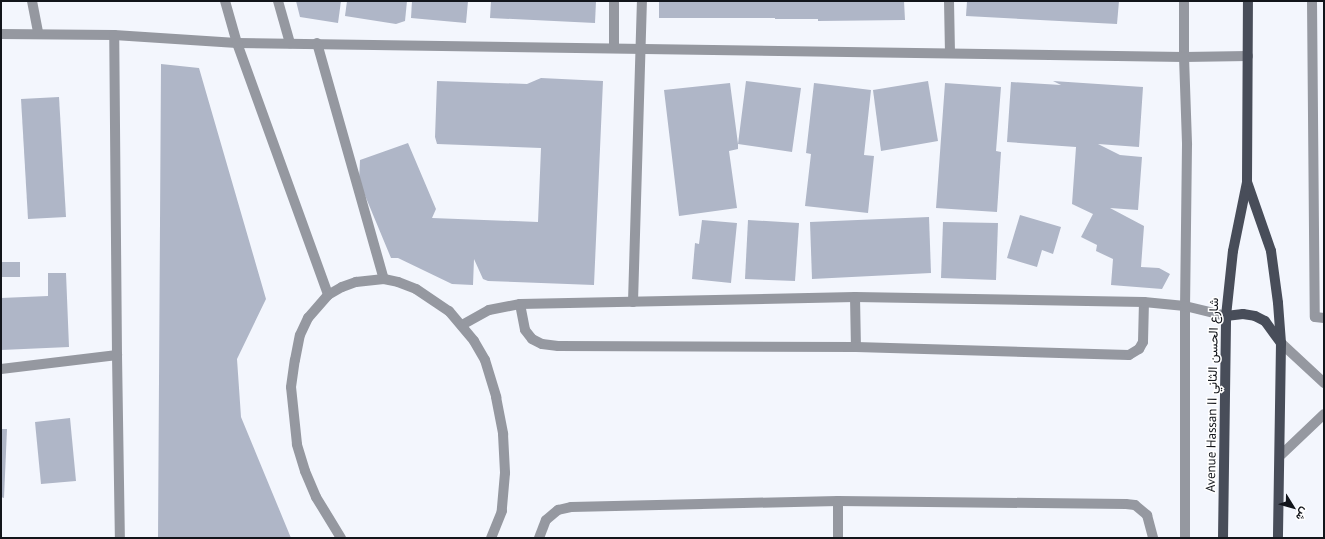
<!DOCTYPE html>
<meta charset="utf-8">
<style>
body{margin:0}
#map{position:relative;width:1325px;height:539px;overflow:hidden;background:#f3f6fd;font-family:"PT Sans",Vazirmatn,sans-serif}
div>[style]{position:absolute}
.building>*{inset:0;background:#afb6c7}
.minor>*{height:10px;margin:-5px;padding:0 5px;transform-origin:5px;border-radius:5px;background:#9598a0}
.tertiary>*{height:10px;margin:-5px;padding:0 5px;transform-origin:5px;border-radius:5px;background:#9598a0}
.primary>*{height:10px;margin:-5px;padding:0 5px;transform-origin:5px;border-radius:5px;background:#484d59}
span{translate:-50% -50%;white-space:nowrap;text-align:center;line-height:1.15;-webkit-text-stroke:3px #fff;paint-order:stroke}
.street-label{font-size:13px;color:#12151b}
.frame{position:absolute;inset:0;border:2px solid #12151b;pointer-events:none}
.north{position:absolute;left:1273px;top:487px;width:40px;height:40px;-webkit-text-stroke:3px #fff;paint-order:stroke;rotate:127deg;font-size:11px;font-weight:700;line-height:16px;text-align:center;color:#12151b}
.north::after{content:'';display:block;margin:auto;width:14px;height:18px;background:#12151b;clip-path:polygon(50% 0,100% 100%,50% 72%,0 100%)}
</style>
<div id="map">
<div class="building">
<div style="clip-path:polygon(296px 1px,341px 1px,338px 23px,300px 17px)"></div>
<div style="clip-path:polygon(347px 1px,407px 1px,405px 21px,396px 24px,345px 16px)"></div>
<div style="clip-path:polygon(412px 1px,468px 1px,466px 23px,411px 18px)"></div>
<div style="clip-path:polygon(491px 1px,596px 1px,595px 23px,490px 18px)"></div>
<div style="clip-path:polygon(659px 1px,904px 1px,905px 20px,818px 21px,818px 19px,775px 19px,775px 18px,659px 18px)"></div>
<div style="clip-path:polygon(967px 1px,1119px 1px,1117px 24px,966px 16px)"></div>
<div style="clip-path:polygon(161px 64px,199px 68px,266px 299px,237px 359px,241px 417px,291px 538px,158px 538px)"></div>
<div style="clip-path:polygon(541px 78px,603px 81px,594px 285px,488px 281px,483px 279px,474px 259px,473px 285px,452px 284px,398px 258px,391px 258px,359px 181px,360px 160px,408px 143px,436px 209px,432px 218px,538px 222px,541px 148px,437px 144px,435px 137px,437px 81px,527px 84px)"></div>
<div style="clip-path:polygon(746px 81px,801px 88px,792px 152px,738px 144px,738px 149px,729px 151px,737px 208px,679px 216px,664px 90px,730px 83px,738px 144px)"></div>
<div style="clip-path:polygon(928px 81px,938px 141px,881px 151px,873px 90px)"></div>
<div style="clip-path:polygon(1053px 81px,1143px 87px,1139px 147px,1098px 144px,1120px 155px,1142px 157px,1138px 210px,1110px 208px,1144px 226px,1141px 267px,1159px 268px,1170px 274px,1162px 289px,1111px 285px,1113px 259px,1096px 251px,1097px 245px,1081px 237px,1093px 214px,1072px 204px,1076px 147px,1007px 142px,1011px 82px,1061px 85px)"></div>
<div style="clip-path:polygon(814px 83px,871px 90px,864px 155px,874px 156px,868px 213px,805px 206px,811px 154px,806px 153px)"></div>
<div style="clip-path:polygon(945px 83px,1001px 87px,996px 151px,1001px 152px,997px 212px,936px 208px)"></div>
<div style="clip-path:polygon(59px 97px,66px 217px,28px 219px,21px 99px)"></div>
<div style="clip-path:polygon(1020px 215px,1061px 227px,1053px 254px,1042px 250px,1037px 267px,1007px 258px)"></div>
<div style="clip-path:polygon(929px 217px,931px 273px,812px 279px,810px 222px)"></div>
<div style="clip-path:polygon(702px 220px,737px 223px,731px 283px,692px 279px,695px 243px,699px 244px)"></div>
<div style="clip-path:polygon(748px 220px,799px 223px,795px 281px,745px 279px)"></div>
<div style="clip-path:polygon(943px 222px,998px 223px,996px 280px,941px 278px)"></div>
<div style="clip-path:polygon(1px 262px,20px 262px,20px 277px,1px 277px)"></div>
<div style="clip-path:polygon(48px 273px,66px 273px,69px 347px,1px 350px,1px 298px,48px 296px)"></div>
<div style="clip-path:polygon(70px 418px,76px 481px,41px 484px,35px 422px)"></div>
<div style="clip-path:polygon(1px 429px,7px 429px,4px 498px,1px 497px)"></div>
</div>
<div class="minor">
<div style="left:32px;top:1px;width:33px;rotate:79deg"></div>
<div style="left:278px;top:1px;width:44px;rotate:74.1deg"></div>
<div style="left:949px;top:1px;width:52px;rotate:88.9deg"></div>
<div style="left:1184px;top:1px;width:56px;rotate:90deg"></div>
<div style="left:1184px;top:57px;width:64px;rotate:-0.9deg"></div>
<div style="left:1312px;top:1px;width:316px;rotate:89.5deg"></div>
<div style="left:1315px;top:317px;width:9px;rotate:6deg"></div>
<div style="left:1px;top:34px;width:113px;rotate:0.5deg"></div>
<div style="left:114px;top:35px;width:123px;rotate:3.7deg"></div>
<div style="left:237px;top:43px;width:947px;rotate:0.85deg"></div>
<div style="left:1184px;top:57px;width:88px;rotate:88deg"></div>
<div style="left:1187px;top:145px;width:161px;rotate:90.7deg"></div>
<div style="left:1185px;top:306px;width:232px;rotate:90deg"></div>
<div style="left:317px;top:43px;width:245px;rotate:74.2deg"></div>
<div style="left:614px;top:47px;width:46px;rotate:-90deg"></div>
<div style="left:855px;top:297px;width:50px;rotate:88.9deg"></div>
<div style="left:633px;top:302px;width:301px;rotate:-88.3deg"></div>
<div style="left:520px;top:304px;width:26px;rotate:79deg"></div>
<div style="left:525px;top:330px;width:11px;rotate:52deg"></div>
<div style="left:532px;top:339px;width:11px;rotate:27deg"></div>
<div style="left:542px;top:344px;width:16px;rotate:7deg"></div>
<div style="left:558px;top:346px;width:298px;rotate:0.2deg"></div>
<div style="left:856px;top:347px;width:273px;rotate:1.7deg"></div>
<div style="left:1129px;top:355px;width:12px;rotate:-31deg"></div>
<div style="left:1139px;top:349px;width:8px;rotate:-60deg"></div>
<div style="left:1143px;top:342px;width:40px;rotate:-88.6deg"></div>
<div style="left:462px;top:325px;width:31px;rotate:-29deg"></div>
<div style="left:489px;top:310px;width:32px;rotate:-11deg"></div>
<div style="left:520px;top:304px;width:335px;rotate:-1.2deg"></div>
<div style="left:855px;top:297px;width:289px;rotate:1deg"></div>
<div style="left:1144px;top:302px;width:41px;rotate:5.6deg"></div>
<div style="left:1185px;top:306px;width:42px;rotate:13.7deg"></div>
<div style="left:1281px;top:343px;width:59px;rotate:42.9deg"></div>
<div style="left:117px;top:355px;width:183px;rotate:89.1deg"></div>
<div style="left:1px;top:369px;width:117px;rotate:-6.9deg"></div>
<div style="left:117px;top:355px;width:320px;rotate:-90.5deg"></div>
<div style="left:1281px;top:455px;width:59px;rotate:-43.6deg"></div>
<div style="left:838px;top:501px;width:37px;rotate:90deg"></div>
<div style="left:539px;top:538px;width:19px;rotate:-69deg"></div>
<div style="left:546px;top:520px;width:16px;rotate:-40deg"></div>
<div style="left:558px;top:510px;width:13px;rotate:-13deg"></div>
<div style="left:571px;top:507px;width:267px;rotate:-1.3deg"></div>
<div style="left:838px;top:501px;width:288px;rotate:0.6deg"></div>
<div style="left:1126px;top:504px;width:9px;rotate:6deg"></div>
<div style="left:1135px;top:505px;width:16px;rotate:40deg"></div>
<div style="left:1147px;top:515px;width:24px;rotate:75deg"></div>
</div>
<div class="tertiary">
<div style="left:225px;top:1px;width:44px;rotate:74.1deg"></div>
<div style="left:237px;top:43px;width:268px;rotate:70.1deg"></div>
<div style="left:341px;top:538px;width:48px;rotate:-121.4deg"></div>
<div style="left:316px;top:497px;width:28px;rotate:-113deg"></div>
<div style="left:305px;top:471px;width:28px;rotate:-107deg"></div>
<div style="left:297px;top:444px;width:57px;rotate:-96deg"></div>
<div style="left:291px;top:387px;width:27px;rotate:-82deg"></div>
<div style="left:295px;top:360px;width:25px;rotate:-79deg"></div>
<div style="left:300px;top:335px;width:19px;rotate:-65deg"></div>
<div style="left:308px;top:318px;width:30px;rotate:-49deg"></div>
<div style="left:328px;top:295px;width:16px;rotate:-30deg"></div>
<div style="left:342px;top:287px;width:15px;rotate:-20deg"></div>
<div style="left:356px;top:282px;width:28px;rotate:-6deg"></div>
<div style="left:384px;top:279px;width:14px;rotate:12deg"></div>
<div style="left:398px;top:282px;width:19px;rotate:21deg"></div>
<div style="left:416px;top:289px;width:40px;rotate:34deg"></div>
<div style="left:449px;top:311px;width:39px;rotate:50deg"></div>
<div style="left:474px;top:341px;width:22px;rotate:60deg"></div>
<div style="left:485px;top:360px;width:39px;rotate:73deg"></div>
<div style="left:496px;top:397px;width:38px;rotate:79deg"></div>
<div style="left:503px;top:434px;width:39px;rotate:87deg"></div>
<div style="left:505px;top:473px;width:38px;rotate:95deg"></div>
<div style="left:502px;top:511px;width:29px;rotate:112deg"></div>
</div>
<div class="primary">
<div style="left:1247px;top:182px;width:73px;rotate:70.8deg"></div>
<div style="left:1271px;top:251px;width:52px;rotate:82.3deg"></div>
<div style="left:1278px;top:303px;width:40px;rotate:85.7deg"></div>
<div style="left:1281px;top:343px;width:195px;rotate:90.9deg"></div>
<div style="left:1226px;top:316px;width:17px;rotate:-7deg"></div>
<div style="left:1243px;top:314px;width:12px;rotate:9deg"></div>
<div style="left:1255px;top:316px;width:11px;rotate:27deg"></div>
<div style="left:1265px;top:321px;width:27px;rotate:54deg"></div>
<div style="left:1223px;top:538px;width:222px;rotate:-89.2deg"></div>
<div style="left:1226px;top:316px;width:65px;rotate:-83.9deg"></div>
<div style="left:1233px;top:251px;width:70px;rotate:-78.5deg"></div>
<div style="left:1247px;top:182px;width:181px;rotate:-89.7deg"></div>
</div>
<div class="street-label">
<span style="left:1213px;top:395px;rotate:-89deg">Avenue Hassan II شارع الحسن الثاني</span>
</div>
<div class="frame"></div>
<div class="north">ش</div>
</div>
